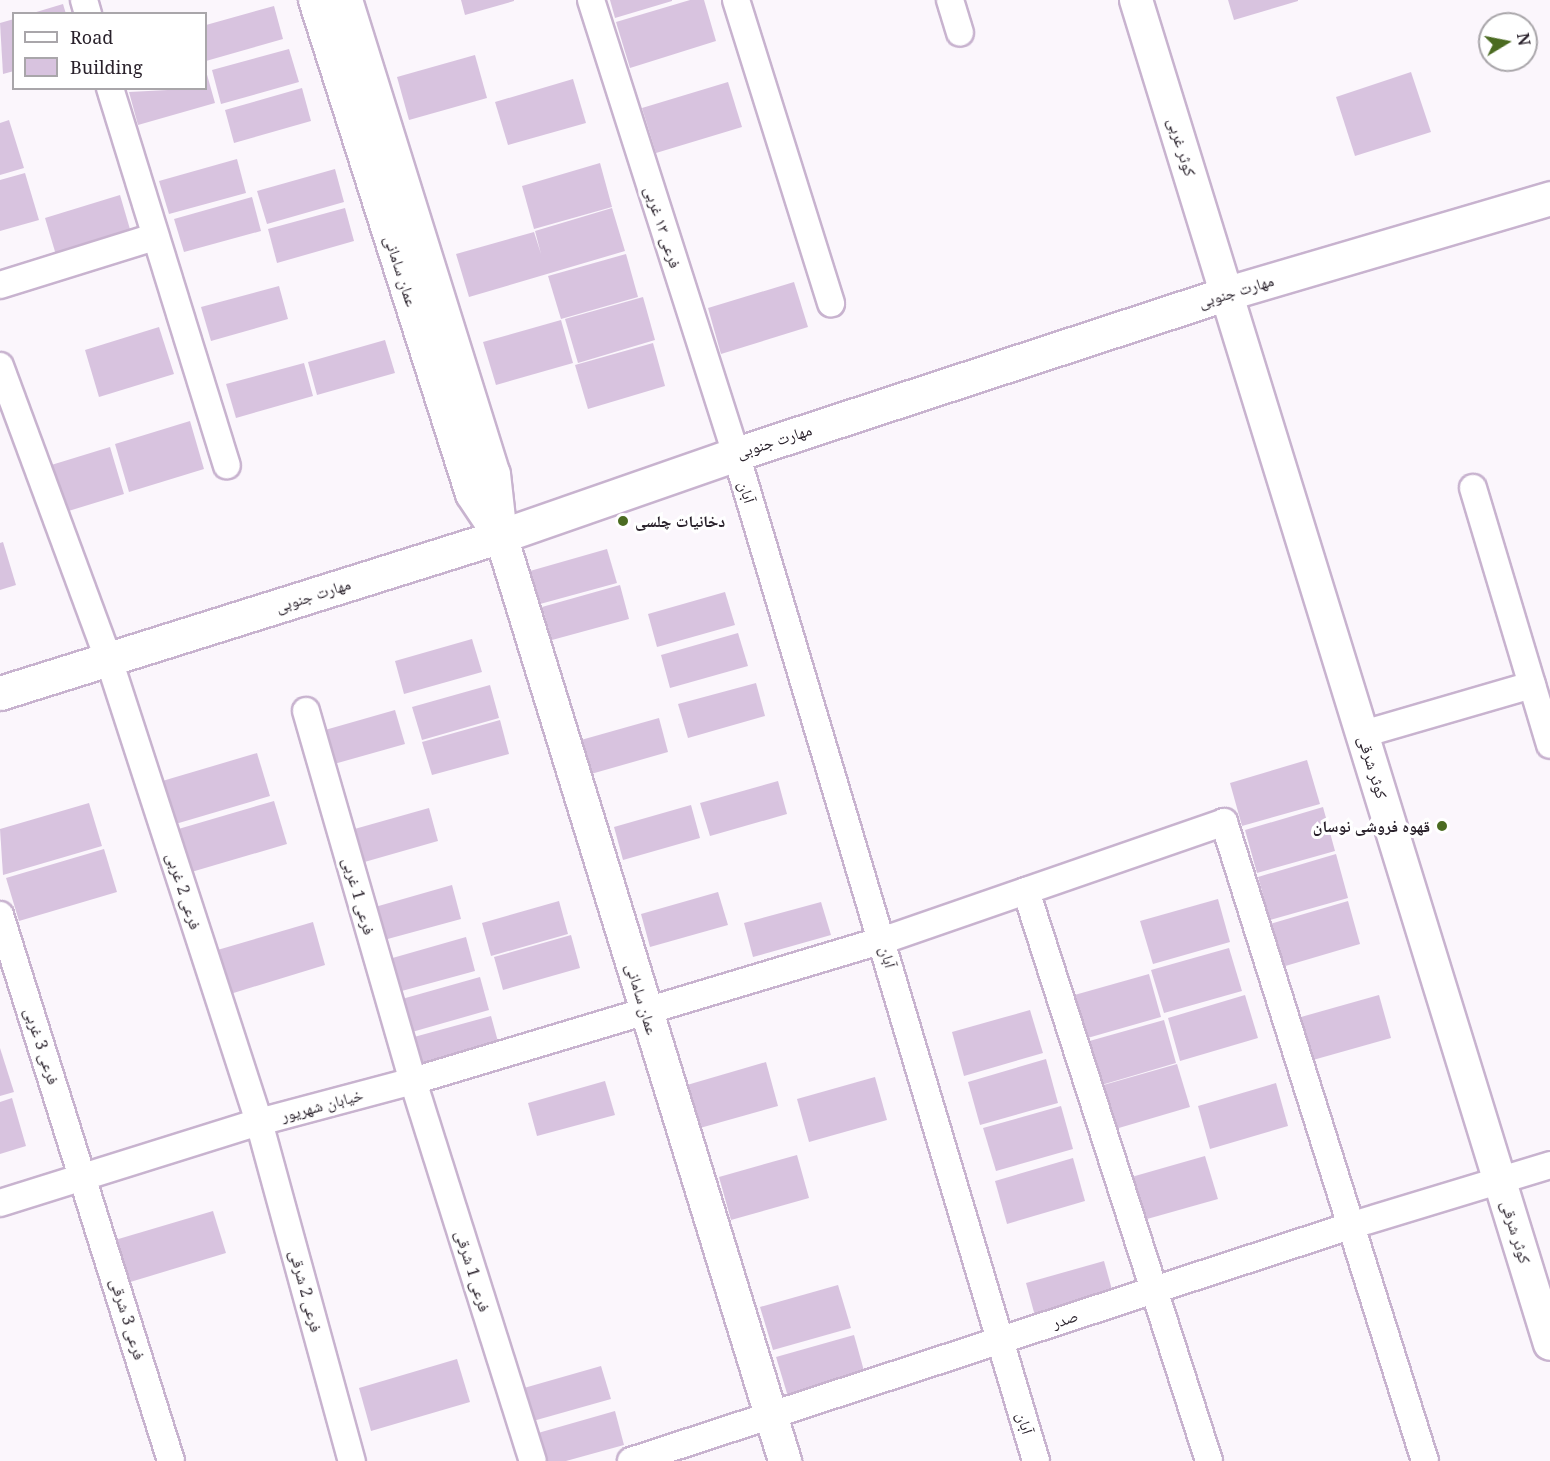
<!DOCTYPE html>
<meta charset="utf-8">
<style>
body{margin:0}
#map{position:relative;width:1550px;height:1461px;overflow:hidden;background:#fbf6fc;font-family:"Noto Serif","Noto Naskh Arabic",serif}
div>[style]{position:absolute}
.building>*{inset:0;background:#d8c3df}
.roads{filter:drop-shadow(2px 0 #c8b3cf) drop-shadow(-2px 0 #c8b3cf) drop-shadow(0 2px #c8b3cf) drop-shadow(0 -2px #c8b3cf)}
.minor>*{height:26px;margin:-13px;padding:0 13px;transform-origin:13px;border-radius:13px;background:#fff}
.tertiary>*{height:32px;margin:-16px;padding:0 16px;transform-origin:16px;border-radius:16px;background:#fff}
.secondary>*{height:33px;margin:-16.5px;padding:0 16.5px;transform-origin:16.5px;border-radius:16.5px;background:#fff}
.dots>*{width:16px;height:16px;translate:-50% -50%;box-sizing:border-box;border:3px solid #fff;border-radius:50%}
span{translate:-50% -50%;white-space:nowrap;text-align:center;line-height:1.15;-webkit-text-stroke:6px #fff;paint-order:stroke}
.street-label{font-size:16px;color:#29212b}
.poi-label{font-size:16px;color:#29212b;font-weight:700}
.left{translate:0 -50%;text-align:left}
.right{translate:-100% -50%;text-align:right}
.legend{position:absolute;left:12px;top:12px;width:195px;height:78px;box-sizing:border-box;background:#fff;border:2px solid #a9a6aa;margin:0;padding:8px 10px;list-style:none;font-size:18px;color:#29212b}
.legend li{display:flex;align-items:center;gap:12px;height:30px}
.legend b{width:30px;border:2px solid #a9a6aa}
.north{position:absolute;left:1478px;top:12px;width:60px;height:60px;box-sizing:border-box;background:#fff;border:2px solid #a9a6aa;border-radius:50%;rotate:80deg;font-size:16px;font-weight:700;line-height:24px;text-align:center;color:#29212b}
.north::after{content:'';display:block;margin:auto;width:21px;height:27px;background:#4b6b21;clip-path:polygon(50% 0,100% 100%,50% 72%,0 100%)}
</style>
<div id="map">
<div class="building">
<div style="clip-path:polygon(461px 0,514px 0,514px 1px,465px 15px)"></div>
<div style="clip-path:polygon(610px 0,672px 0,672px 1px,615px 18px)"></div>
<div style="clip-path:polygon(690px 0,704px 0,716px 41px,630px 68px,616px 22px)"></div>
<div style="clip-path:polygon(1228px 0,1298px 0,1298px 1px,1234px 20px)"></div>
<div style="clip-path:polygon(63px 4px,66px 14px,33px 14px,33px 13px)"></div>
<div style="clip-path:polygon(274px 6px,283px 39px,206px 61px,206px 25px)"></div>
<div style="clip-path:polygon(14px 19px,14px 71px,3px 74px,0 23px)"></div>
<div style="clip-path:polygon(289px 49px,299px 82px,221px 104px,212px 70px)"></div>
<div style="clip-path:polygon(475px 55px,487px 98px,409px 120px,397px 77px)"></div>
<div style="clip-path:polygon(206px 71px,215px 103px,138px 125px,129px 92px,206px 88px)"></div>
<div style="clip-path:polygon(1411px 72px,1431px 132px,1355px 156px,1336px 97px)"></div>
<div style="clip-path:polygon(573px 79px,586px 123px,508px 145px,495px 102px)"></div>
<div style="clip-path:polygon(728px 82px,742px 127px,656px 153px,642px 108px)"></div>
<div style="clip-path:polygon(302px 88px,311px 121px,234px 143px,225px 110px)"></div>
<div style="clip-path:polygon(9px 120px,24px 168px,0 175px,0 123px)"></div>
<div style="clip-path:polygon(237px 159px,246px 193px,169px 214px,159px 181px)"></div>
<div style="clip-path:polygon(600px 163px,612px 207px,534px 229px,522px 186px)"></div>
<div style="clip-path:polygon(335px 169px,344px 202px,267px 224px,257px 191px)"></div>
<div style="clip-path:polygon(25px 173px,39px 220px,0 231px,0 180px)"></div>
<div style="clip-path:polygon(120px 195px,134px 243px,59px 265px,45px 218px)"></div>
<div style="clip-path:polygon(252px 197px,261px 231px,184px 252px,174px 219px)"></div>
<div style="clip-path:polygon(345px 208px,354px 241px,277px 263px,268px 229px)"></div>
<div style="clip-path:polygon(612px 208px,625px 251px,469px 297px,456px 254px,534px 232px,541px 254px,535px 231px)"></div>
<div style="clip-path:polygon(626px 254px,638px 297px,561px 319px,548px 276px)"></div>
<div style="clip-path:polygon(794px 282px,808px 327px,721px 354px,708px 308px)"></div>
<div style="clip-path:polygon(279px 286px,288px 319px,211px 341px,201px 307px)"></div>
<div style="clip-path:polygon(643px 297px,655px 340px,578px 363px,565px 319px)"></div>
<div style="clip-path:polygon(561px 320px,573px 363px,496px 385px,483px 342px)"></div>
<div style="clip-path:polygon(159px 327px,174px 374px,99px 397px,85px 350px)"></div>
<div style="clip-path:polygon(385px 340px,395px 373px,317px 395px,308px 362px)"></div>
<div style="clip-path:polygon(653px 343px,665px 386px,588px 409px,575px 365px)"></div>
<div style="clip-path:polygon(304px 363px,313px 396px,236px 418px,226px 384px)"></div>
<div style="clip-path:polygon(190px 421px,204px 469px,129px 492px,115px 444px)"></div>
<div style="clip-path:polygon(110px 447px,124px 494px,49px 517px,35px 470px)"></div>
<div style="clip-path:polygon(3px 542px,16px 585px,0 590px,0 543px)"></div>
<div style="clip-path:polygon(607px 549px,617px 583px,540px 604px,530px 571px)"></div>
<div style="clip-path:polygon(620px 585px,629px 619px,552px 640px,542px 607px)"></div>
<div style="clip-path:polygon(725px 592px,735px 625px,657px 647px,648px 614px)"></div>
<div style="clip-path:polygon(738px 633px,748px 666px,670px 688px,661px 655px)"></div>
<div style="clip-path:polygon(472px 639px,482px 672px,404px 694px,395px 661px)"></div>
<div style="clip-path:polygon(756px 683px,765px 716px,688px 738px,678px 704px)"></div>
<div style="clip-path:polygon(490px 685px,499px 718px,422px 740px,412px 707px)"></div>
<div style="clip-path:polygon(395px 710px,405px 744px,327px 766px,318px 732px)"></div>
<div style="clip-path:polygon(659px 718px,668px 752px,591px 774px,581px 740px)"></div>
<div style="clip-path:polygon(500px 720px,509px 754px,432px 775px,422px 742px)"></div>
<div style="clip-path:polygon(257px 753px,270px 796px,172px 825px,159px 782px)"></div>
<div style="clip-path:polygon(1307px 760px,1320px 804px,1242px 826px,1230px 783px)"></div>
<div style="clip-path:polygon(778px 781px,787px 814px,710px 836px,700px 803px)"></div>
<div style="clip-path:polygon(274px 801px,287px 844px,188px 873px,175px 830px)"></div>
<div style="clip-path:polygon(89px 803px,102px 846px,3px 875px,0 829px)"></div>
<div style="clip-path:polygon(691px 805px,700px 838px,623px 860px,614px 827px)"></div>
<div style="clip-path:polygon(1323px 807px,1335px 851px,1257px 873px,1245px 830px)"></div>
<div style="clip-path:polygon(429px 808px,438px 841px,361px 863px,351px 830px)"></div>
<div style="clip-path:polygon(104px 849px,117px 892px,19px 921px,6px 878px)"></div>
<div style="clip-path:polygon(1336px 854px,1348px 898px,1270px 920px,1258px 877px)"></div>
<div style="clip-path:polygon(452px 885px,461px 919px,384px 940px,375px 907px)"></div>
<div style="clip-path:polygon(718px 892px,728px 925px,650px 947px,641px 914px)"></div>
<div style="clip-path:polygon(1218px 899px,1230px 942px,1153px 964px,1140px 921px)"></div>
<div style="clip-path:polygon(559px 901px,568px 934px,491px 956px,482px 923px)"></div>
<div style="clip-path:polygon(1348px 901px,1360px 944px,1282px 967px,1270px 924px)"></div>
<div style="clip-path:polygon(821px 902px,831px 935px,753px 957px,744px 923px)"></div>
<div style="clip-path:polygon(313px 922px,325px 965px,227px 995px,214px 951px)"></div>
<div style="clip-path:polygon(571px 935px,580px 968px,503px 990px,494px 957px)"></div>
<div style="clip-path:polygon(466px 937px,475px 971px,398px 992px,389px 959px)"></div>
<div style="clip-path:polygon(1229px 948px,1242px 991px,1164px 1013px,1151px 970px)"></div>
<div style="clip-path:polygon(1149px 974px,1161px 1017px,1084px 1039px,1071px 996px)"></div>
<div style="clip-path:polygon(480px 977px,489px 1010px,412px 1032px,402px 999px)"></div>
<div style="clip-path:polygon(1245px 995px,1258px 1038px,1180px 1061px,1168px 1018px)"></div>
<div style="clip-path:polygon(1379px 995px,1391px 1038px,1313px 1060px,1301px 1017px)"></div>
<div style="clip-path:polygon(1030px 1010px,1043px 1053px,964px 1076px,952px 1032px)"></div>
<div style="clip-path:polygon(491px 1016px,500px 1049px,413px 1081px,414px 1037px)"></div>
<div style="clip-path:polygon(1164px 1020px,1176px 1063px,1098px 1086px,1086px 1042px)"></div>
<div style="clip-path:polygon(0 1048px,14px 1092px,0 1096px)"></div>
<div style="clip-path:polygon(1046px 1059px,1058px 1103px,980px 1125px,968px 1082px)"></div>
<div style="clip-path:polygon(766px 1062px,778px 1106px,700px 1128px,687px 1085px)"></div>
<div style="clip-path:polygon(1177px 1064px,1190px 1107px,1112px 1130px,1100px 1086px)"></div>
<div style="clip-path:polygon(875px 1077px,887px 1120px,809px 1142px,797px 1099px)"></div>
<div style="clip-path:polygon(605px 1081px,615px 1115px,537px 1136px,528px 1103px)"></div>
<div style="clip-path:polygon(1276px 1083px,1288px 1126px,1210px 1149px,1198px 1106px)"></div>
<div style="clip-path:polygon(12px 1098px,26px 1146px,0 1154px,0 1102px)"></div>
<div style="clip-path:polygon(1061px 1106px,1073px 1149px,996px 1171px,983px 1128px)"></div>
<div style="clip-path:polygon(797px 1155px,809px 1198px,731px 1220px,719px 1177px)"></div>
<div style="clip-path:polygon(1205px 1156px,1218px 1199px,1140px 1221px,1128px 1178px)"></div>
<div style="clip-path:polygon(1073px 1158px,1085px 1201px,1007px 1224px,995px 1181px)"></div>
<div style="clip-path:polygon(213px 1211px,226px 1253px,127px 1283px,115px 1240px)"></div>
<div style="clip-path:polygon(1104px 1261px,1116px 1304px,1038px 1327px,1026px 1283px)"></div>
<div style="clip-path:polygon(838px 1285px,851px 1328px,773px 1350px,760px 1307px)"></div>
<div style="clip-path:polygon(854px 1335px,866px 1378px,789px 1400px,776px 1357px)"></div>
<div style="clip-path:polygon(457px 1359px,470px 1402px,371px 1431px,359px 1388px)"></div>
<div style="clip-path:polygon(601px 1366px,611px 1399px,533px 1421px,524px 1388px)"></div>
<div style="clip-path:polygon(615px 1411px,624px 1445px,566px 1461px,546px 1461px,538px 1433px)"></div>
</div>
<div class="roads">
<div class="minor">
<div style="left:84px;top:0;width:15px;rotate:74deg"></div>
<div style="left:591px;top:0;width:477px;rotate:72.3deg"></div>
<div style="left:736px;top:454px;width:1051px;rotate:73.41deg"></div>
<div style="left:736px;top:0;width:318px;rotate:72.6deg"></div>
<div style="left:950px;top:0;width:34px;rotate:73deg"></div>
<div style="left:110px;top:88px;width:395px;rotate:72.8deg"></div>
<div style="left:0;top:285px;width:161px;rotate:-17.3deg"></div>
<div style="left:0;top:366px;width:314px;rotate:69.7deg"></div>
<div style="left:109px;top:660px;width:486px;rotate:72deg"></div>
<div style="left:259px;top:1122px;width:352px;rotate:74.7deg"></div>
<div style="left:1473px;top:488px;width:268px;rotate:73.3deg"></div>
<div style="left:306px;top:711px;width:385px;rotate:73.9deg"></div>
<div style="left:413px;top:1081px;width:398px;rotate:72.5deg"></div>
<div style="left:1363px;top:734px;width:176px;rotate:-16.2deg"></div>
<div style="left:1026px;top:891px;width:599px;rotate:72.2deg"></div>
<div style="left:0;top:915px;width:572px;rotate:72.61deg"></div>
<div style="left:0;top:1203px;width:271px;rotate:-17.4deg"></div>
<div style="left:259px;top:1122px;width:159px;rotate:-14.9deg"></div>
<div style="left:413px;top:1081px;width:492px;rotate:-16.7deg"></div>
<div style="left:884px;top:940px;width:360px;rotate:-19.1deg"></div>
<div style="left:1224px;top:822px;width:670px;rotate:72.54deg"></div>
<div style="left:631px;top:1461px;width:760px;rotate:-18.1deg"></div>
<div style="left:1353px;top:1225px;width:206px;rotate:-16.9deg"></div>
</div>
<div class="tertiary">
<div style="left:315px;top:0;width:518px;rotate:72.37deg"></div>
<div style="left:472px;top:494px;width:47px;rotate:56.3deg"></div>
<div style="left:346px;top:0;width:497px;rotate:72.7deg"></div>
<div style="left:494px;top:474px;width:62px;rotate:83.6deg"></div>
<div style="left:501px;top:536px;width:968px;rotate:72.93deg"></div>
<div style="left:1136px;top:0;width:1406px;rotate:72.88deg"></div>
</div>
<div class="secondary">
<div style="left:0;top:693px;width:525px;rotate:-17.4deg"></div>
<div style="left:501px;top:536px;width:249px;rotate:-19.2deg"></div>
<div style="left:736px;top:454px;width:518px;rotate:-18.12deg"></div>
<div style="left:1228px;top:293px;width:336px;rotate:-16.4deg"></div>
</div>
</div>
<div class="dots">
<div style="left:623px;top:521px;background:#4b6b21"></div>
<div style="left:1442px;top:826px;background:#4b6b21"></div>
</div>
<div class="street-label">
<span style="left:1182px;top:147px;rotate:73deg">کوثر غربی</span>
<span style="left:663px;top:227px;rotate:72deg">فرعی ۱۳ غربی</span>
<span style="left:401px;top:271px;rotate:72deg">عمان سامانی</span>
<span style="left:1236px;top:291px;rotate:-17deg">مهارت جنوبی</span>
<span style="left:774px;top:441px;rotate:-18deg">مهارت جنوبی</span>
<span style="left:747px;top:492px;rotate:73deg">آبان</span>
<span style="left:313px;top:595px;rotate:-18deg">مهارت جنوبی</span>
<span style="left:1373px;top:767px;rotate:73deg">کوثر شرقی</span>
<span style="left:184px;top:891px;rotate:72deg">فرعی 2 غربی</span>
<span style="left:359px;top:896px;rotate:74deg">فرعی 1 غربی</span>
<span style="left:888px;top:957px;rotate:74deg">آبان</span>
<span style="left:642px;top:999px;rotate:73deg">عمان سامانی</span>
<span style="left:42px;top:1046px;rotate:72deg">فرعی 3 غربی</span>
<span style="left:322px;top:1105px;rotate:-15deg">خیابان شهریور</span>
<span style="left:1516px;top:1232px;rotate:73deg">کوثر شرقی</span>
<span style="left:473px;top:1271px;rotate:73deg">فرعی 1 شرقی</span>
<span style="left:306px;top:1291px;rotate:75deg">فرعی 2 شرقی</span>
<span style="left:128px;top:1319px;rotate:73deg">فرعی 3 شرقی</span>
<span style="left:1065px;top:1319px;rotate:-18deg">صدر</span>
<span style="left:1025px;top:1423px;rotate:73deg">آبان</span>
</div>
<div class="poi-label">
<span class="left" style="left:635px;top:521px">دخانیات چلسی</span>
<span class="right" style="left:1430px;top:826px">قهوه فروشی نوسان</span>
</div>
<ul class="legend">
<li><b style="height:8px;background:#fff"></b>Road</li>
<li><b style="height:16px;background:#d8c3df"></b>Building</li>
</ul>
<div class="north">N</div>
</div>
